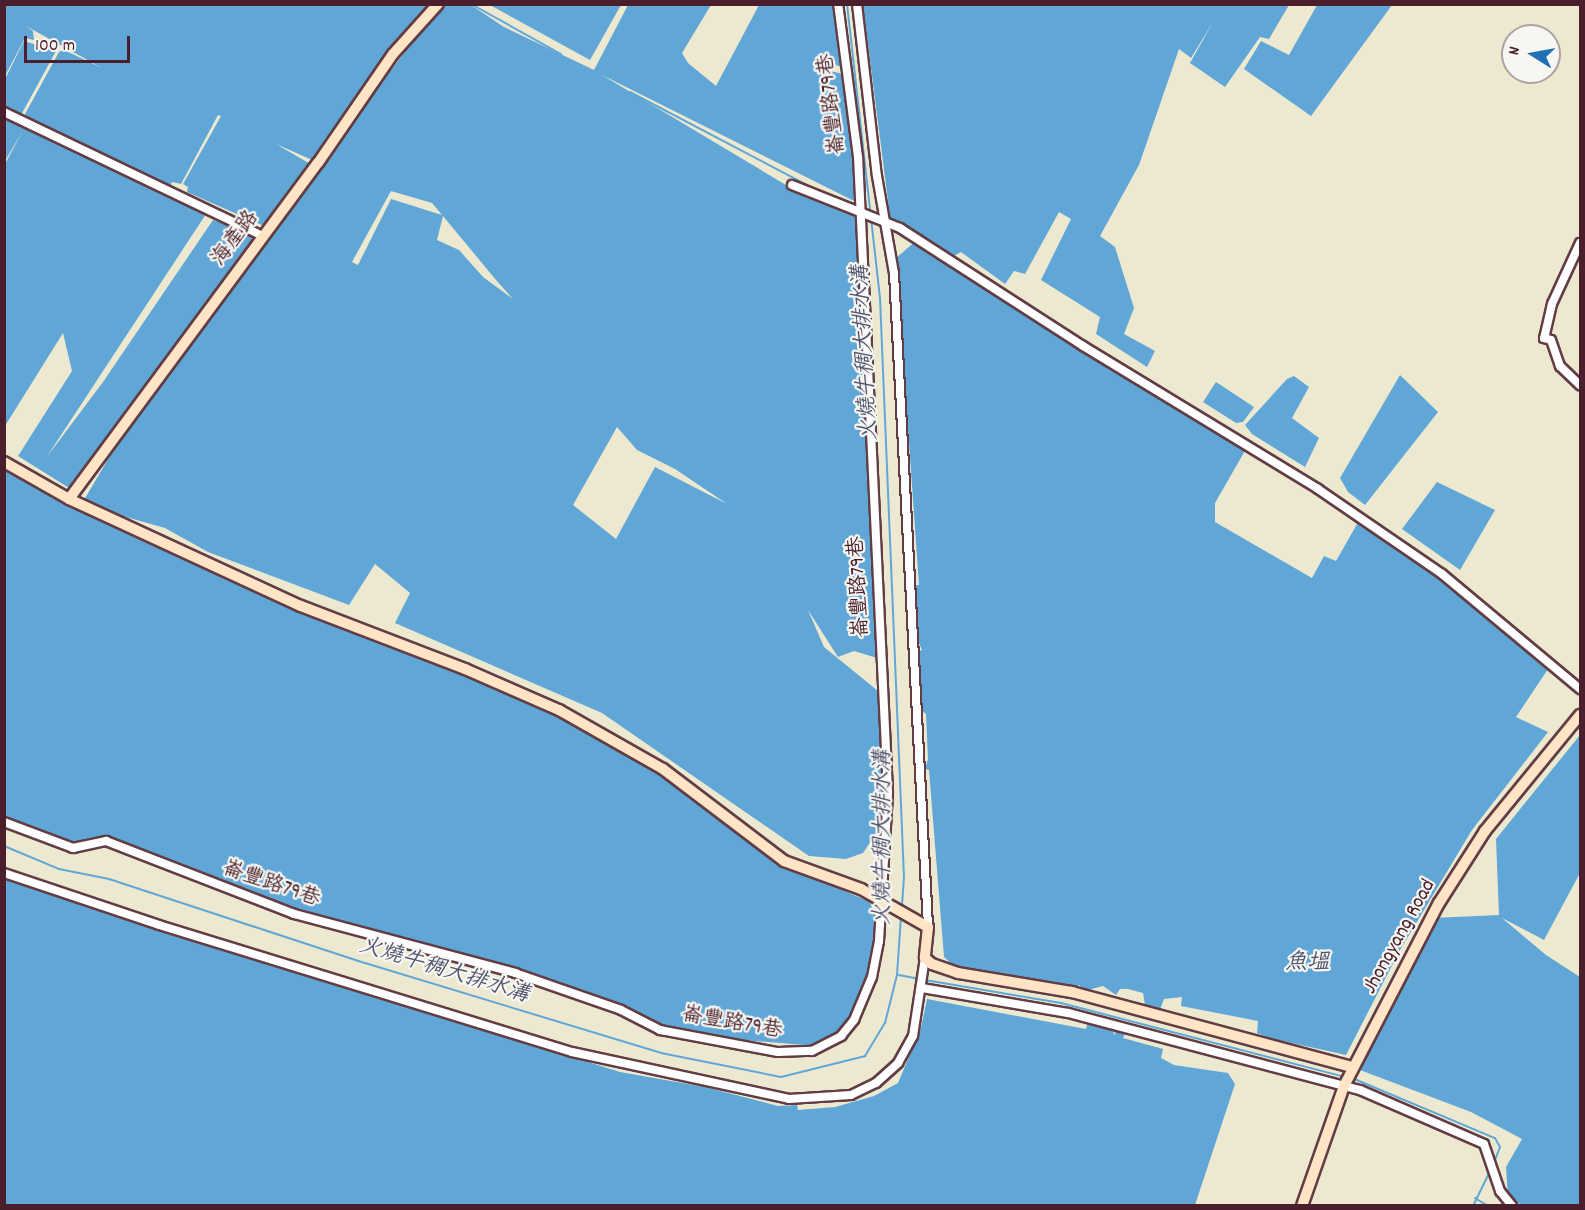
<!DOCTYPE html>
<meta charset="utf-8">
<style>
body{margin:0}
#map{position:relative;width:1585px;height:1210px;overflow:hidden;background:#ede9d1;font-family:Dekko,"LXGW WenKai TC",sans-serif}
div>[style]{position:absolute}
.water>*{inset:0;background:#60a7d7}
.stream>*{height:2px;margin:-1px;padding:0 1px;transform-origin:1px;border-radius:1px;background:#60a7d7}
.roads{filter:drop-shadow(2px 0 #623d44) drop-shadow(-2px 0 #623d44) drop-shadow(0 2px #623d44) drop-shadow(0 -2px #623d44)}
.street>*{height:8px;margin:-4px;padding:0 4px;transform-origin:4px;border-radius:4px;background:#fff}
.secondary>*{height:10px;margin:-5px;padding:0 5px;transform-origin:5px;border-radius:5px;background:#ffe4c6}
span{translate:-50% -50%;white-space:nowrap;text-align:center;line-height:1.15;-webkit-text-stroke:4.5px #f6f6f2;paint-order:stroke}
.street-label{font-size:21px;color:#4a1f2b}
.water-label{font-size:22px;color:#535570;font-style:italic}
.frame{position:absolute;inset:0;border:6px solid #4a1f2b;pointer-events:none}
.north{position:absolute;left:1501px;top:24px;width:60px;height:60px;box-sizing:border-box;background:#f6f6f2;border:2px solid #b1a0a2;border-radius:50%;rotate:281deg;font-size:16px;font-weight:700;line-height:24px;text-align:center;color:#4a1f2b}
.north::after{content:'';display:block;margin:auto;width:21px;height:27px;background:#1f6fb2;clip-path:polygon(50% 0,100% 100%,50% 72%,0 100%)}
.scale{position:absolute;left:24px;top:36px;width:106px;height:27px;box-sizing:border-box;border:3px solid #4a1f2b;border-top:0;padding-left:8px;font-size:18px;line-height:21px;white-space:nowrap;color:#4a1f2b;-webkit-text-stroke:4px #f6f6f2;paint-order:stroke}
</style>
<div id="map">
<div class="water">
<div style="clip-path:polygon(evenodd,4px 5px,438px 5px,398px 50px,319px 163px,276px 144px,312px 165px,264px 226px,187px 192px,188px 187px,183px 184px,221px 116px,218px 115px,181px 184px,172px 182px,169px 190px,208px 211px,46px 458px,103px 382px,213px 220px,263px 236px,316px 170px,440px 5px,471px 5px,504px 27px,594px 70px,628px 5px,711px 5px,682px 53px,688px 63px,716px 86px,759px 5px,834px 5px,841px 67px,828px 62px,817px 85px,826px 70px,843px 74px,860px 204px,602px 75px,786px 185px,856px 210px,877px 658px,854px 651px,838px 657px,808px 610px,824px 647px,878px 691px,880px 721px,885px 723px,881px 826px,863px 853px,846px 859px,809px 856px,602px 713px,395px 623px,410px 593px,375px 564px,349px 605px,208px 552px,165px 528px,87px 506px,284px 598px,432px 656px,650px 757px,803px 873px,870px 902px,879px 928px,870px 989px,853px 1021px,816px 1046px,719px 1038px,659px 1027px,620px 1006px,537px 977px,306px 914px,108px 839px,75px 843px,5px 818px,5px 466px,81px 505px,133px 417px,77px 493px,18px 456px,72px 371px,63px 333px,5px 426px,5px 164px,22px 132px,5px 161px,5px 116px,25px 128px,29px 121px,25px 114px,59px 52px,64px 50px,102px 68px,26px 26px,33px 31px,34px 40px,25px 38px,5px 76px,4px 5px,391px 191px,432px 203px,442px 215px,391px 199px,358px 265px,352px 262px,391px 191px,4px 5px,443px 216px,496px 280px,513px 299px,483px 277px,459px 250px,437px 240px,443px 216px,4px 5px,617px 427px,637px 450px,675px 469px,727px 504px,655px 467px,616px 539px,573px 505px,617px 427px)"></div>
<div style="clip-path:polygon(490px 5px,621px 5px,590px 60px)"></div>
<div style="clip-path:polygon(863px 5px,1289px 5px,1269px 39px,1260px 37px,1225px 87px,1190px 63px,1213px 22px,1191px 58px,1179px 49px,1139px 165px,1100px 236px,1115px 247px,1134px 308px,1124px 334px,1155px 351px,1147px 367px,1096px 334px,1100px 317px,1041px 280px,1071px 219px,1059px 212px,1025px 274px,1014px 271px,1005px 284px,961px 252px,950px 258px,891px 224px)"></div>
<div style="clip-path:polygon(1317px 5px,1392px 5px,1311px 116px,1244px 69px,1261px 41px,1289px 55px)"></div>
<div style="clip-path:polygon(24px 41px,56px 51px,20px 117px,5px 110px,5px 79px)"></div>
<div style="clip-path:polygon(917px 240px,1131px 370px,1128px 380px,1170px 404px,1177px 400px,1250px 442px,1215px 503px,1215px 522px,1312px 578px,1324px 556px,1336px 561px,1361px 517px,1428px 561px,1554px 660px,1516px 717px,1548px 732px,1472px 830px,1400px 950px,1346px 1055px,1269px 1038px,1257px 1033px,1258px 1021px,1181px 1006px,1182px 997px,1164px 999px,1159px 1012px,1145px 1005px,1143px 993px,1128px 989px,1120px 989px,1116px 995px,1103px 986px,1084px 991px,1079px 985px,1075px 988px,955px 967px,944px 957px,929px 770px,925px 769px,928px 759px,926px 714px,921px 710px,918px 651px,922px 650px,918px 641px,914px 585px,919px 585px,896px 258px)"></div>
<div style="clip-path:polygon(1400px 375px,1438px 412px,1365px 505px,1348px 492px,1340px 478px)"></div>
<div style="clip-path:polygon(1294px 376px,1309px 387px,1292px 418px,1319px 438px,1305px 467px,1252px 434px,1245px 425px,1287px 379px)"></div>
<div style="clip-path:polygon(1216px 382px,1254px 407px,1243px 422px,1236px 423px,1203px 402px)"></div>
<div style="clip-path:polygon(1437px 482px,1495px 510px,1460px 570px,1402px 529px)"></div>
<div style="clip-path:polygon(1580px 735px,1580px 873px,1544px 940px,1502px 918px,1546px 955px,1580px 977px,1580px 1205px,1522px 1205px,1508px 1198px,1506px 1167px,1522px 1139px,1471px 1112px,1352px 1067px,1433px 918px,1499px 915px,1496px 839px)"></div>
<div style="clip-path:polygon(5px 878px,620px 1072px,705px 1087px,778px 1106px,797px 1105px,798px 1110px,835px 1107px,874px 1096px,898px 1083px,921px 1028px,927px 999px,1086px 1029px,1088px 1022px,1113px 1028px,1114px 1036px,1116px 1029px,1126px 1031px,1123px 1038px,1163px 1049px,1161px 1058px,1174px 1065px,1228px 1073px,1235px 1084px,1195px 1205px,5px 1206px)"></div>
</div>
<div class="stream">
<div style="left:471px;top:4px;width:103px;rotate:29.1deg"></div>
<div style="left:847px;top:4px;width:296px;rotate:83.6deg"></div>
<div style="left:880px;top:298px;width:579px;rotate:87.63deg"></div>
<div style="left:904px;top:877px;width:31px;rotate:94deg"></div>
<div style="left:630px;top:92px;width:219px;rotate:27.7deg"></div>
<div style="left:845px;top:202px;width:13px;rotate:9deg"></div>
<div style="left:4px;top:846px;width:60px;rotate:22.7deg"></div>
<div style="left:59px;top:869px;width:51px;rotate:11.3deg"></div>
<div style="left:109px;top:879px;width:269px;rotate:18.2deg"></div>
<div style="left:365px;top:963px;width:309px;rotate:16.9deg"></div>
<div style="left:661px;top:1053px;width:122px;rotate:11.3deg"></div>
<div style="left:781px;top:1077px;width:87px;rotate:-14deg"></div>
<div style="left:865px;top:1056px;width:39px;rotate:-59deg"></div>
<div style="left:885px;top:1023px;width:49px;rotate:-76deg"></div>
<div style="left:897px;top:975px;width:58px;rotate:-86.1deg"></div>
<div style="left:899px;top:975px;width:21px;rotate:11deg"></div>
<div style="left:925px;top:980px;width:138px;rotate:9.6deg"></div>
<div style="left:1061px;top:1003px;width:294px;rotate:14.6deg"></div>
<div style="left:1352px;top:1078px;width:155px;rotate:22.8deg"></div>
<div style="left:1495px;top:1138px;width:10px;rotate:61deg"></div>
<div style="left:1500px;top:1147px;width:17px;rotate:111deg"></div>
<div style="left:1475px;top:1198px;width:15px;rotate:32deg"></div>
<div style="left:1473px;top:1206px;width:39px;rotate:-64deg"></div>
</div>
<div class="roads">
<div class="street">
<div style="left:857px;top:4px;width:173px;rotate:83.4deg"></div>
<div style="left:877px;top:176px;width:98px;rotate:80.1deg"></div>
<div style="left:894px;top:273px;width:655px;rotate:87.02deg"></div>
<div style="left:4px;top:112px;width:287px;rotate:25.6deg"></div>
<div style="left:792px;top:185px;width:116px;rotate:21.7deg"></div>
<div style="left:900px;top:228px;width:218px;rotate:32.8deg"></div>
<div style="left:1083px;top:346px;width:275px;rotate:31.3deg"></div>
<div style="left:1318px;top:489px;width:150px;rotate:34.4deg"></div>
<div style="left:1442px;top:574px;width:180px;rotate:39.8deg"></div>
<div style="left:1580px;top:243px;width:67px;rotate:114.7deg"></div>
<div style="left:1552px;top:304px;width:35px;rotate:103deg"></div>
<div style="left:1544px;top:338px;width:7px;rotate:16deg"></div>
<div style="left:1551px;top:340px;width:28px;rotate:71deg"></div>
<div style="left:1560px;top:366px;width:28px;rotate:44deg"></div>
<div style="left:4px;top:822px;width:74px;rotate:20.6deg"></div>
<div style="left:73px;top:848px;width:34px;rotate:-12deg"></div>
<div style="left:106px;top:841px;width:202px;rotate:21.2deg"></div>
<div style="left:294px;top:914px;width:229px;rotate:14.9deg"></div>
<div style="left:515px;top:973px;width:112px;rotate:19.2deg"></div>
<div style="left:621px;top:1010px;width:44px;rotate:27.1deg"></div>
<div style="left:660px;top:1030px;width:120px;rotate:10.6deg"></div>
<div style="left:778px;top:1052px;width:34px;rotate:-2deg"></div>
<div style="left:812px;top:1051px;width:33px;rotate:-27deg"></div>
<div style="left:841px;top:1036px;width:21px;rotate:-51deg"></div>
<div style="left:854px;top:1020px;width:47px;rotate:-67.3deg"></div>
<div style="left:872px;top:977px;width:37px;rotate:-79deg"></div>
<div style="left:879px;top:941px;width:149px;rotate:-86.5deg"></div>
<div style="left:888px;top:792px;width:636px;rotate:-92.7deg"></div>
<div style="left:858px;top:157px;width:154px;rotate:-97.4deg"></div>
<div style="left:4px;top:873px;width:163px;rotate:18.5deg"></div>
<div style="left:159px;top:925px;width:432px;rotate:17.1deg"></div>
<div style="left:572px;top:1052px;width:222px;rotate:12.2deg"></div>
<div style="left:789px;top:1099px;width:62px;rotate:-3.7deg"></div>
<div style="left:851px;top:1095px;width:28px;rotate:-26deg"></div>
<div style="left:876px;top:1083px;width:30px;rotate:-42deg"></div>
<div style="left:898px;top:1063px;width:31px;rotate:-61deg"></div>
<div style="left:913px;top:1036px;width:79px;rotate:-81.3deg"></div>
<div style="left:922px;top:988px;width:148px;rotate:9.7deg"></div>
<div style="left:1068px;top:1013px;width:302px;rotate:14.8deg"></div>
<div style="left:1360px;top:1090px;width:135px;rotate:23.5deg"></div>
<div style="left:1484px;top:1144px;width:50px;rotate:71.2deg"></div>
<div style="left:1500px;top:1191px;width:19px;rotate:51deg"></div>
</div>
<div class="secondary">
<div style="left:4px;top:462px;width:75px;rotate:29.6deg"></div>
<div style="left:69px;top:499px;width:255px;rotate:24.8deg"></div>
<div style="left:301px;top:606px;width:176px;rotate:21deg"></div>
<div style="left:465px;top:669px;width:103px;rotate:23.6deg"></div>
<div style="left:559px;top:710px;width:120px;rotate:29.6deg"></div>
<div style="left:663px;top:769px;width:152px;rotate:37.2deg"></div>
<div style="left:784px;top:861px;width:82px;rotate:20deg"></div>
<div style="left:861px;top:889px;width:77px;rotate:29.6deg"></div>
<div style="left:928px;top:927px;width:31px;rotate:96deg"></div>
<div style="left:925px;top:958px;width:9px;rotate:41deg"></div>
<div style="left:932px;top:964px;width:28px;rotate:19deg"></div>
<div style="left:958px;top:973px;width:116px;rotate:9.5deg"></div>
<div style="left:1072px;top:992px;width:290px;rotate:15deg"></div>
<div style="left:69px;top:499px;width:418px;rotate:-53.5deg"></div>
<div style="left:318px;top:163px;width:132px;rotate:-55.5deg"></div>
<div style="left:393px;top:54px;width:67px;rotate:-48deg"></div>
<div style="left:1302px;top:1206px;width:127px;rotate:-70.7deg"></div>
<div style="left:1344px;top:1086px;width:206px;rotate:-62.6deg"></div>
<div style="left:1439px;top:903px;width:85px;rotate:-57.4deg"></div>
<div style="left:1485px;top:831px;width:150px;rotate:-50.7deg"></div>
</div>
</div>
<div class="street-label">
<span style="left:833px;top:104px;rotate:-97deg">崙豐路79巷</span>
<span style="left:236px;top:239px;rotate:-53deg">海產路</span>
<span style="left:860px;top:587px;rotate:-93deg">崙豐路79巷</span>
<span style="left:271px;top:885px;rotate:19deg">崙豐路79巷</span>
<span style="left:1400px;top:937px;rotate:-61deg">Jhongyang Road</span>
<span style="left:732px;top:1024px;rotate:10deg">崙豐路79巷</span>
</div>
<div class="water-label">
<span style="left:866px;top:353px;rotate:-93deg">火燒牛稠大排水溝</span>
<span style="left:884px;top:838px;rotate:-90deg">火燒牛稠大排水溝</span>
<span style="left:1307px;top:964px">魚塭</span>
<span style="left:444px;top:971px;rotate:17deg">火燒牛稠大排水溝</span>
</div>
<div class="frame"></div>
<div class="north">N</div>
<div class="scale">100 m</div>
</div>
